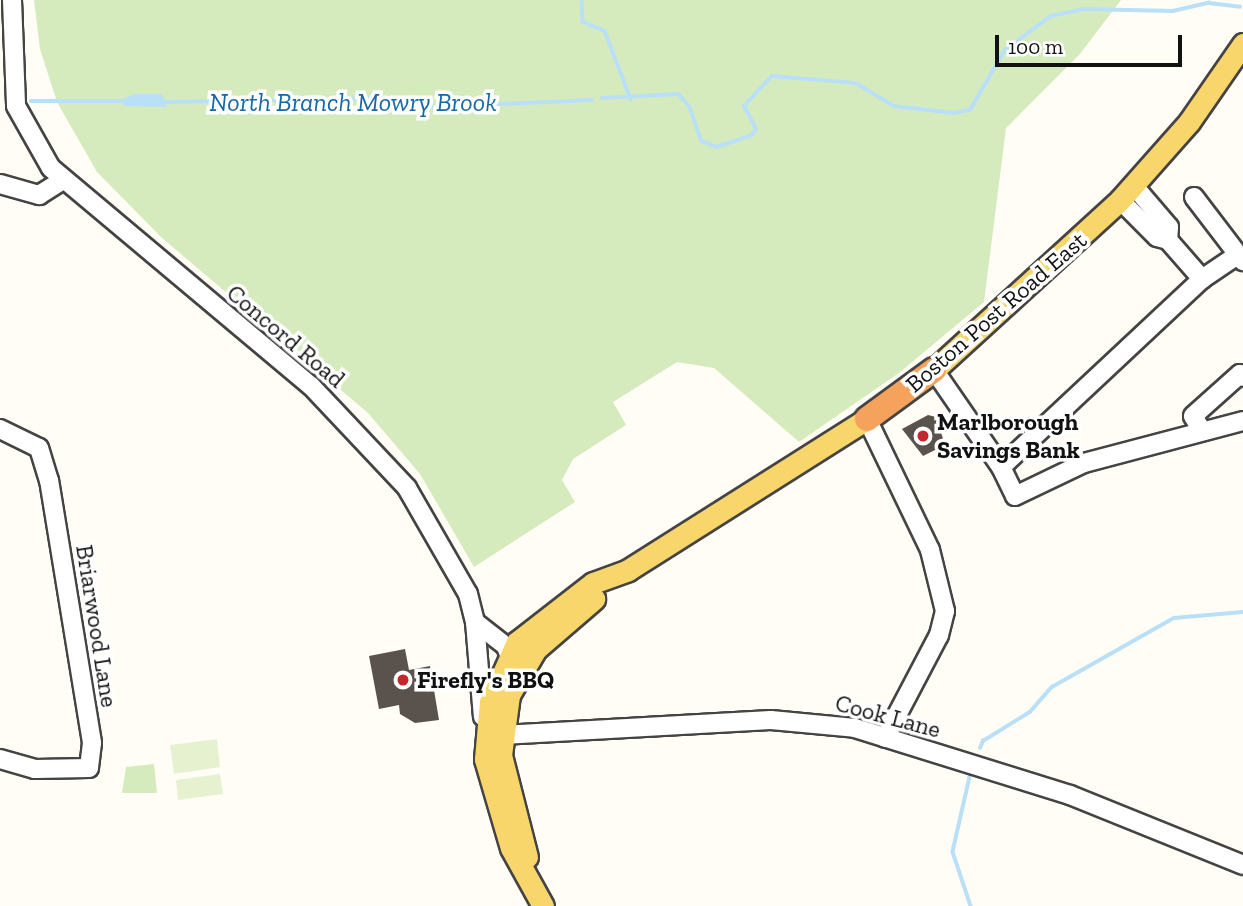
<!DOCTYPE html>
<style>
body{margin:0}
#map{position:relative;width:1243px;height:906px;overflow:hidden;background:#fffdf5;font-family:"Zilla Slab",serif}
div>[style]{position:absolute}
.green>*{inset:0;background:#d5ebbd}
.pitch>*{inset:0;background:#e6f2cf}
.water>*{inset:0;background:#b9e0f7}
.stream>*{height:3.5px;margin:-1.75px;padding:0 1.75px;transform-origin:1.75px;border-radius:1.75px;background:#b9e0f7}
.building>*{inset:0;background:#5a524d}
.roads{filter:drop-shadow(2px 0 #444) drop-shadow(-2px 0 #444) drop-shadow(0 2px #444) drop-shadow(0 -2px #444)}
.minor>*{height:18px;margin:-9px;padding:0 9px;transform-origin:9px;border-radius:9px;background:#fff}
.major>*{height:21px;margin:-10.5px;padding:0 10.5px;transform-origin:10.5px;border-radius:10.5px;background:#f9d66b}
.highway>*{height:24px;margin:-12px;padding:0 12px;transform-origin:12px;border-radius:12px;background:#f5a25d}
.dots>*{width:19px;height:19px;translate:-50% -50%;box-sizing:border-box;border:4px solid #fff;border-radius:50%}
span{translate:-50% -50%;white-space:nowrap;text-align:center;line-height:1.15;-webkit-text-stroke:7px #fff;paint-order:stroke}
.street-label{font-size:24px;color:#111}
.poi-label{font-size:24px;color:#111;font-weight:700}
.left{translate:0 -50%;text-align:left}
.water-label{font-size:26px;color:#1768a6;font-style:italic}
.scale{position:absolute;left:995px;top:35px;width:187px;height:32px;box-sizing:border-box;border:4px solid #111;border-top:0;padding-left:9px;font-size:21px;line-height:24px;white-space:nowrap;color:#111;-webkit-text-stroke:5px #fff;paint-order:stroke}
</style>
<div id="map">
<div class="green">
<div style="clip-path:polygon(34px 0,1121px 0,1080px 54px,1006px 128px,984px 302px,899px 373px,799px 442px,714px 368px,677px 362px,613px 402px,626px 425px,573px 459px,562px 480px,575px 502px,474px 567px,420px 474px,368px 413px,162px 238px,97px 172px,57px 102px,40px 49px)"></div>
<div style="clip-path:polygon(154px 764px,157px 793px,122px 793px,126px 767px)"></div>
</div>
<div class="pitch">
<div style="clip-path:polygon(217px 739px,220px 767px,174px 774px,170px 745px)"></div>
<div style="clip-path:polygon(220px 774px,223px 794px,178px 800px,176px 780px)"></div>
</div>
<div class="water">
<div style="clip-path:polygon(135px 94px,162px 94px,167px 107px,124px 106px,122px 99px)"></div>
</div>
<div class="stream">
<div style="left:582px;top:0;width:22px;rotate:87deg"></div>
<div style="left:583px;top:22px;width:24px;rotate:22deg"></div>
<div style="left:605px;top:31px;width:73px;rotate:69.1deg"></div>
<div style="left:602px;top:98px;width:77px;rotate:-3deg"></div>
<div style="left:679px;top:94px;width:17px;rotate:50deg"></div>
<div style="left:690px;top:107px;width:36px;rotate:71deg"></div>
<div style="left:702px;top:141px;width:16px;rotate:22deg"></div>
<div style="left:717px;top:147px;width:37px;rotate:-19deg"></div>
<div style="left:752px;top:135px;width:7px;rotate:-56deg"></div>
<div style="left:756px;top:129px;width:26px;rotate:-118deg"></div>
<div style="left:744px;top:106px;width:41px;rotate:-47deg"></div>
<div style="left:772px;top:76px;width:84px;rotate:4.8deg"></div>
<div style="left:856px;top:83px;width:44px;rotate:31.2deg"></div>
<div style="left:894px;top:106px;width:60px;rotate:6.7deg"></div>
<div style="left:954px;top:113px;width:16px;rotate:-11deg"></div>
<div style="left:970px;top:110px;width:69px;rotate:-59.7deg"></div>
<div style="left:1005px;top:50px;width:57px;rotate:-36.5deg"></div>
<div style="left:1051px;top:16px;width:34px;rotate:-12deg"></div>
<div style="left:1084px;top:9px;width:89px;rotate:1.3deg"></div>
<div style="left:1173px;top:11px;width:37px;rotate:-13deg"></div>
<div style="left:1209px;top:3px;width:31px;rotate:7deg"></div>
<div style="left:31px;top:101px;width:94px"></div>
<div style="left:164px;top:102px;width:220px;rotate:-1deg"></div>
<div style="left:384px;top:98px;width:22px;rotate:27deg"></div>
<div style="left:404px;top:108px;width:188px;rotate:-2.4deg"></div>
<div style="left:980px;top:748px;width:8px;rotate:-67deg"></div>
<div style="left:983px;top:741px;width:55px;rotate:-31.7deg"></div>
<div style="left:1030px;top:712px;width:33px;rotate:-49deg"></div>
<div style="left:1052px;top:687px;width:140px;rotate:-29.5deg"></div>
<div style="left:1174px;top:618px;width:69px;rotate:-5deg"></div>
<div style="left:970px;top:777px;width:77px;rotate:102.8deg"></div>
<div style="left:953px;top:852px;width:57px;rotate:71.6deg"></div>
</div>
<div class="building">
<div style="clip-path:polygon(928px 415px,936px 417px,945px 445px,923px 456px,902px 429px)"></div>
<div style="clip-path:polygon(405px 649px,409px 670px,430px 666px,439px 720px,415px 723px,400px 714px,399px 705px,379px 709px,369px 656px)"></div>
</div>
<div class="roads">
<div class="minor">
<div style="left:12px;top:0;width:106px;rotate:87.8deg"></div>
<div style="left:16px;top:106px;width:71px;rotate:60.6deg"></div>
<div style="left:51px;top:168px;width:339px;rotate:40deg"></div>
<div style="left:311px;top:386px;width:140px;rotate:46.7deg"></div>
<div style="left:407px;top:488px;width:122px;rotate:60.1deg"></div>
<div style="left:468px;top:594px;width:29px;rotate:76deg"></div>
<div style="left:475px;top:622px;width:95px;rotate:85.2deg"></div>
<div style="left:0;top:184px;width:41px;rotate:15.8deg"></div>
<div style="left:39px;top:195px;width:28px;rotate:-32deg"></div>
<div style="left:1134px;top:186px;width:54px;rotate:49.5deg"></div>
<div style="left:1169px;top:227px;width:13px;rotate:94deg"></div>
<div style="left:1194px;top:197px;width:81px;rotate:52.6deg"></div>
<div style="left:1120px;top:200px;width:52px;rotate:45deg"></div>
<div style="left:1157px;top:237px;width:11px;rotate:15deg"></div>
<div style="left:1168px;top:240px;width:52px;rotate:48.9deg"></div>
<div style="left:1202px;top:279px;width:275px;rotate:136.9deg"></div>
<div style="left:1001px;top:467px;width:32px;rotate:64deg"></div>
<div style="left:1015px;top:496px;width:76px;rotate:-25.6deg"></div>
<div style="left:1084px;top:463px;width:164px;rotate:-14.8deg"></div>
<div style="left:1202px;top:279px;width:41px;rotate:-34.1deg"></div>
<div style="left:934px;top:370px;width:118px;rotate:55.4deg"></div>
<div style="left:867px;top:419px;width:145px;rotate:64.3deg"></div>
<div style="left:930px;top:550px;width:63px;rotate:76.2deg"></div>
<div style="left:945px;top:611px;width:25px;rotate:104deg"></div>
<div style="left:939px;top:635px;width:116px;rotate:117.7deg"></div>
<div style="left:0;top:429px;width:43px;rotate:26deg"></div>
<div style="left:39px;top:448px;width:34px;rotate:73deg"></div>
<div style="left:49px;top:480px;width:266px;rotate:80.7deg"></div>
<div style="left:92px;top:743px;width:25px;rotate:97deg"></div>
<div style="left:89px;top:768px;width:54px;rotate:178.9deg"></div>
<div style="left:35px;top:769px;width:36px;rotate:-164deg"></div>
<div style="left:1202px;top:431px;width:17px;rotate:-121deg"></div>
<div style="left:1193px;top:416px;width:63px;rotate:-41.8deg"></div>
<div style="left:1240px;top:374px;width:4px;rotate:45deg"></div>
<div style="left:475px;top:622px;width:39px;rotate:38deg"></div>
<div style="left:506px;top:646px;width:21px;rotate:71deg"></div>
<div style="left:502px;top:735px;width:269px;rotate:-3.2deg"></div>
<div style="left:771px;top:720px;width:84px;rotate:5.4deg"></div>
<div style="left:855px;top:728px;width:225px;rotate:17.3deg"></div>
<div style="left:1070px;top:795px;width:187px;rotate:22deg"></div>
</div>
<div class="major">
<div style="left:934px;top:370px;width:252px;rotate:-42.4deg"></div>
<div style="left:1120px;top:200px;width:104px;rotate:-48.5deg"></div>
<div style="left:1189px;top:122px;width:95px;rotate:-55.3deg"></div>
<div style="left:527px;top:857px;width:105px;rotate:-104.3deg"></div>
<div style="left:501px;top:755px;width:61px;rotate:-82.4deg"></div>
<div style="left:509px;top:695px;width:53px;rotate:-59.6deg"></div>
<div style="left:536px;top:649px;width:77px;rotate:-40.8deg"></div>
<div style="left:543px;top:906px;width:66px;rotate:-118.9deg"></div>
<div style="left:511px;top:848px;width:93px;rotate:-106.3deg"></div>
<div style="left:485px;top:759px;width:57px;rotate:-85deg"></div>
<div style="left:490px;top:702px;width:66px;rotate:-65.8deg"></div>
<div style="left:517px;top:642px;width:96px;rotate:-37.8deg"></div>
<div style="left:593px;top:583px;width:37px;rotate:-20deg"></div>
<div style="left:628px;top:570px;width:283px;rotate:-32.3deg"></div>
</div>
<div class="highway">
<div style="left:867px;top:419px;width:83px;rotate:-36.2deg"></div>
</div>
</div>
<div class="dots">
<div style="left:923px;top:436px;background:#c4262e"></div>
<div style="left:403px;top:680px;background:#c4262e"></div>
</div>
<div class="street-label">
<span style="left:996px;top:312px;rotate:-41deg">Boston Post Road East</span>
<span style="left:286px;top:336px;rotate:40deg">Concord Road</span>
<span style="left:97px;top:626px;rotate:81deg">Briarwood Lane</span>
<span style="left:888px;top:716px;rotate:15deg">Cook Lane</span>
</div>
<div class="poi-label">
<span class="left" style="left:937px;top:436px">Marlborough<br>Savings Bank</span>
<span class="left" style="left:417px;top:680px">Firefly's BBQ</span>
</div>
<div class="water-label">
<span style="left:353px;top:103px">North Branch Mowry Brook</span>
</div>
<div class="scale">100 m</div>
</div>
